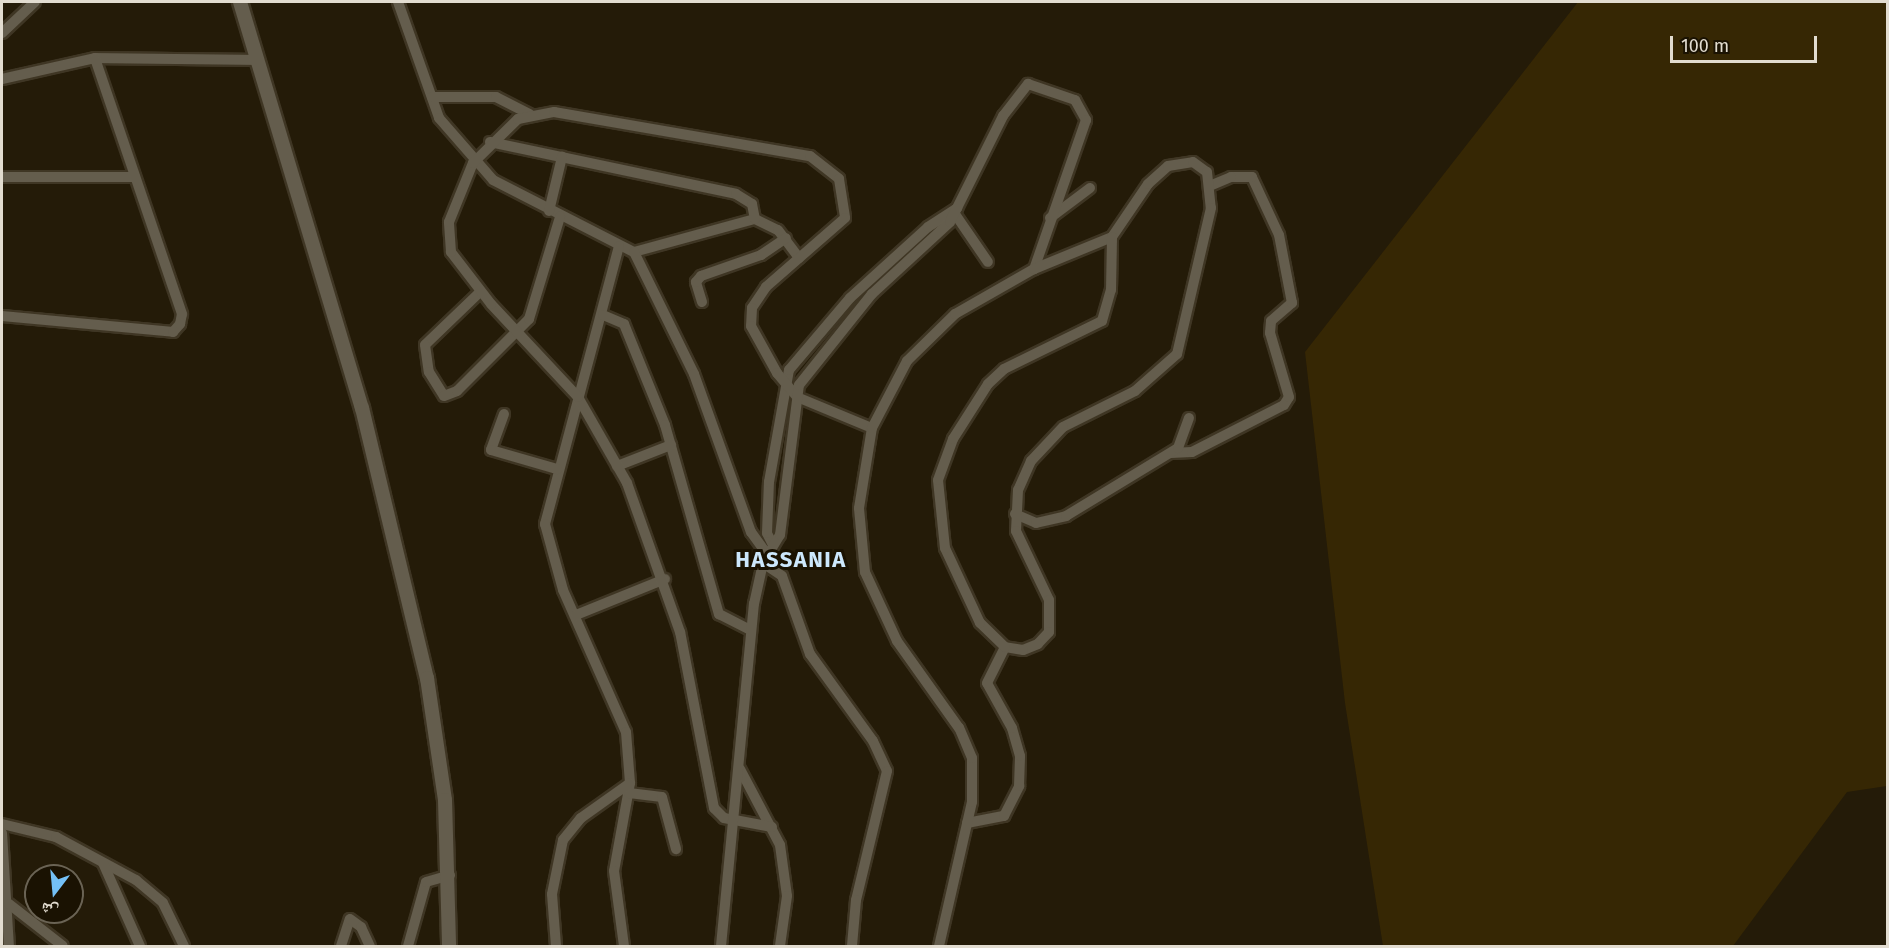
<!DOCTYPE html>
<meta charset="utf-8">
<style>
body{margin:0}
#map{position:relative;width:1889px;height:948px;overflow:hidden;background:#241b08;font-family:"Fira Sans","Noto Naskh Arabic",sans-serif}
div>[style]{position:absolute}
.green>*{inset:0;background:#362704}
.roads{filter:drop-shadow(2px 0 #3f3624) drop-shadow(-2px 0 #3f3624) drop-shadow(0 2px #3f3624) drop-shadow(0 -2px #3f3624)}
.minor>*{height:10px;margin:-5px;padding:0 5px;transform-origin:5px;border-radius:5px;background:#645d4d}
.tertiary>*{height:14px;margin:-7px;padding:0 7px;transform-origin:7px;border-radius:7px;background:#645d4d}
span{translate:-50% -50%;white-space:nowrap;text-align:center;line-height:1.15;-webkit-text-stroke:6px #1a1202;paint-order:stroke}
.district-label{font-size:22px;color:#cce7fc;font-weight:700;letter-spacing:1.5px}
.frame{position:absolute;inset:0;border:3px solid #e2dcd0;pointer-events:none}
.north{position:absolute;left:24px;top:864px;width:60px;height:60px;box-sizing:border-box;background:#1a1202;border:2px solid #6a6354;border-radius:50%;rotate:196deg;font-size:16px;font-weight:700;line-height:24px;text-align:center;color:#e2dcd0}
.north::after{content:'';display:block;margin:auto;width:21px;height:27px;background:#74c0f6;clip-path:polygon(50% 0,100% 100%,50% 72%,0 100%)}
.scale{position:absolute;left:1670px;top:36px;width:147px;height:27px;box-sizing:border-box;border:3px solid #e2dcd0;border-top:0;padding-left:8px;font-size:18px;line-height:21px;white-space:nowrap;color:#e2dcd0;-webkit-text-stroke:4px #1a1202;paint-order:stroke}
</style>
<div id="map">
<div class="green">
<div style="clip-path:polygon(1578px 2px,1887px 2px,1887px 786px,1847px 792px,1733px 946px,1383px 946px,1345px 703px,1305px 352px)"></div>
</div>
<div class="roads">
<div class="minor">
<div style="left:398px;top:2px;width:123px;rotate:70.5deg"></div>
<div style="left:439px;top:118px;width:82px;rotate:48.9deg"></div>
<div style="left:493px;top:180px;width:158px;rotate:27.1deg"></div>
<div style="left:634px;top:252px;width:125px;rotate:-15.3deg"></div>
<div style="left:755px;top:219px;width:25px;rotate:26deg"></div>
<div style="left:778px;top:230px;width:35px;rotate:53deg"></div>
<div style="left:2px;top:33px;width:45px;rotate:-43.2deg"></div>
<div style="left:2px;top:79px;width:95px;rotate:-12.7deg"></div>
<div style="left:95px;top:58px;width:162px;rotate:0.7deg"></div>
<div style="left:432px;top:97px;width:64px"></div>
<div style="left:496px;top:97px;width:38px;rotate:27deg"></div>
<div style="left:490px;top:142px;width:251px;rotate:11.9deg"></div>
<div style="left:736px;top:194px;width:19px;rotate:32deg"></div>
<div style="left:752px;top:204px;width:15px;rotate:79deg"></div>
<div style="left:2px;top:177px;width:133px"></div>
<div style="left:549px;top:211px;width:56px;rotate:-76.5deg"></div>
<div style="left:955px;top:214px;width:58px;rotate:55.5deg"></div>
<div style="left:1050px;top:218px;width:50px;rotate:-36.9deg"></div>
<div style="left:619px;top:246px;width:288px;rotate:104.9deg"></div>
<div style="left:545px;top:524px;width:68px;rotate:74.7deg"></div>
<div style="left:563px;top:590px;width:155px;rotate:66.1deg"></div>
<div style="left:626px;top:732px;width:51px;rotate:85.5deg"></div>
<div style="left:630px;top:783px;width:89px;rotate:100.3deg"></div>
<div style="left:614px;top:871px;width:76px;rotate:82.4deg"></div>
<div style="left:634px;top:252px;width:136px;rotate:63.8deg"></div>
<div style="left:694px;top:374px;width:168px;rotate:70.2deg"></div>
<div style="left:751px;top:532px;width:27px;rotate:54deg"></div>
<div style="left:480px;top:292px;width:76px;rotate:136.1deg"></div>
<div style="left:425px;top:345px;width:27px;rotate:82deg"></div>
<div style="left:429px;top:372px;width:28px;rotate:58deg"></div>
<div style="left:444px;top:396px;width:14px;rotate:-21deg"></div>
<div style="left:457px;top:391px;width:102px;rotate:-45deg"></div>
<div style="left:529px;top:319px;width:107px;rotate:-73.1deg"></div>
<div style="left:702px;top:302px;width:21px;rotate:-107deg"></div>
<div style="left:696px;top:282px;width:8px;rotate:-50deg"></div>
<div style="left:701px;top:276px;width:64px;rotate:-19.3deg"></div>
<div style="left:761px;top:255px;width:30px;rotate:-34deg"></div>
<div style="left:603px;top:315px;width:23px;rotate:23deg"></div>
<div style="left:624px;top:324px;width:109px;rotate:67.9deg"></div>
<div style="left:665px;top:425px;width:197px;rotate:74.1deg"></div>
<div style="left:719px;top:614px;width:36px;rotate:27deg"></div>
<div style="left:2px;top:316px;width:172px;rotate:5.3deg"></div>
<div style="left:173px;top:332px;width:11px;rotate:-49deg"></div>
<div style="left:180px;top:324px;width:10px;rotate:-79deg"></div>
<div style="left:182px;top:314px;width:270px;rotate:-108.8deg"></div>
<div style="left:504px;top:414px;width:38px;rotate:110deg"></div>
<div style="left:491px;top:450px;width:69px;rotate:16.1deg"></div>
<div style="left:1171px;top:453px;width:21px;rotate:-3deg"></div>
<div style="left:1192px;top:452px;width:103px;rotate:-27.1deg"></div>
<div style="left:1284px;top:405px;width:9px;rotate:-58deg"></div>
<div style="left:1289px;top:397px;width:67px;rotate:-106.5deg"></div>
<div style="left:1270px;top:333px;width:12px;rotate:-85deg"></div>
<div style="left:1271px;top:321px;width:28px;rotate:-41deg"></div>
<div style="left:1292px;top:303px;width:69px;rotate:-100.8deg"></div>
<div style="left:1279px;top:235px;width:64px;rotate:-115deg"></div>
<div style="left:1252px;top:177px;width:21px;rotate:180deg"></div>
<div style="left:1231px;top:177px;width:21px;rotate:157deg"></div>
<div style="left:617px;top:466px;width:58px;rotate:-21.3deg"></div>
<div style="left:1015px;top:514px;width:23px;rotate:23deg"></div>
<div style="left:1036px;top:523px;width:31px;rotate:-13deg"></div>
<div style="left:1066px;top:516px;width:131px;rotate:-31.3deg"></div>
<div style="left:1178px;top:448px;width:32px;rotate:-70deg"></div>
<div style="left:772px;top:543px;width:11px;rotate:-117deg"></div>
<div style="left:767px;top:533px;width:51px;rotate:-87.8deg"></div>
<div style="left:769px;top:482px;width:114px;rotate:-79.9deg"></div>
<div style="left:789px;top:370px;width:94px;rotate:-49.7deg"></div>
<div style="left:850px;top:298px;width:105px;rotate:-42.3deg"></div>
<div style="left:928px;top:227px;width:35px;rotate:-33deg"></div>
<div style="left:763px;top:563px;width:23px;rotate:34deg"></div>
<div style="left:782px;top:576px;width:83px;rotate:70.3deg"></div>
<div style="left:810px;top:654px;width:107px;rotate:54.1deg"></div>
<div style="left:873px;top:741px;width:33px;rotate:65deg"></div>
<div style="left:887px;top:771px;width:133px;rotate:103.5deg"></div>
<div style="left:856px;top:900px;width:46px;rotate:95deg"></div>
<div style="left:576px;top:615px;width:96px;rotate:-22deg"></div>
<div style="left:740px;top:769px;width:86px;rotate:62.2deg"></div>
<div style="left:780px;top:845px;width:51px;rotate:82.2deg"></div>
<div style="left:787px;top:896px;width:50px;rotate:98deg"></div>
<div style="left:629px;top:793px;width:33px;rotate:7deg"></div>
<div style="left:662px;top:797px;width:54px;rotate:74.9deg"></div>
<div style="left:967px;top:823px;width:38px;rotate:-11deg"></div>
<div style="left:1004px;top:816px;width:34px;rotate:-63deg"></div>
<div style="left:1019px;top:786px;width:30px;rotate:-88deg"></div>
<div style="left:1020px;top:756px;width:29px;rotate:-106deg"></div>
<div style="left:1012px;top:728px;width:51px;rotate:-119.1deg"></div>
<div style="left:987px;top:683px;width:40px;rotate:-63.4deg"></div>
<div style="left:2px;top:824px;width:56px;rotate:13.5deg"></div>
<div style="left:56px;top:837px;width:91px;rotate:28.3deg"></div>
<div style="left:136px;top:880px;width:35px;rotate:40deg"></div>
<div style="left:163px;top:903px;width:48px;rotate:64deg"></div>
<div style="left:772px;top:827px;width:49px;rotate:-169.4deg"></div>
<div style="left:724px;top:818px;width:14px;rotate:-135deg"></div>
<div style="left:714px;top:808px;width:179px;rotate:-100.9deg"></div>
<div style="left:680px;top:632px;width:158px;rotate:-109.6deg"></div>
<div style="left:627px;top:483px;width:99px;rotate:-119.7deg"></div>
<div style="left:578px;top:397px;width:127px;rotate:-133.1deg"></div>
<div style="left:491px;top:304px;width:66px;rotate:-127.6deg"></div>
<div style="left:451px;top:252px;width:30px;rotate:-94deg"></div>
<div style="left:449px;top:222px;width:64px;rotate:-67.9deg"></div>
<div style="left:473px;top:163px;width:63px;rotate:-44.4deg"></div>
<div style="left:518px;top:119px;width:37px;rotate:-11deg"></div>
<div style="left:554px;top:112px;width:260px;rotate:9.8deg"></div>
<div style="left:810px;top:156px;width:37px;rotate:38deg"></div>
<div style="left:839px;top:179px;width:39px;rotate:81deg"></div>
<div style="left:845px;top:218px;width:105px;rotate:138.9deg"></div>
<div style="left:766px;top:287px;width:25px;rotate:124deg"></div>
<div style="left:752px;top:308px;width:18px;rotate:93deg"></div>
<div style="left:751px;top:326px;width:54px;rotate:61deg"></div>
<div style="left:777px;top:373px;width:31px;rotate:50deg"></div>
<div style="left:797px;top:397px;width:81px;rotate:22.5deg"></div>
<div style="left:2px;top:833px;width:113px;rotate:86.5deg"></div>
<div style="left:103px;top:863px;width:91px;rotate:66deg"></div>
<div style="left:9px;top:904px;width:68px;rotate:37.9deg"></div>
<div style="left:341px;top:946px;width:28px;rotate:-72deg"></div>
<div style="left:350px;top:919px;width:14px;rotate:36deg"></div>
<div style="left:361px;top:927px;width:21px;rotate:65deg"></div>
<div style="left:408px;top:946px;width:66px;rotate:-74.3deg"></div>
<div style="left:426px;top:882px;width:25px;rotate:-16deg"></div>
<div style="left:556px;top:946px;width:52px;rotate:-94.4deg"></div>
<div style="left:552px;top:894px;width:55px;rotate:-78.5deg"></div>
<div style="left:563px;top:840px;width:28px;rotate:-51deg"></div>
<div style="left:581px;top:818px;width:60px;rotate:-35.5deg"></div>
<div style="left:721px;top:946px;width:344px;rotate:-84.5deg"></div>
<div style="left:754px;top:604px;width:42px;rotate:-77.6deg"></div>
<div style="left:763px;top:563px;width:33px;rotate:-59deg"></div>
<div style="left:780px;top:535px;width:151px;rotate:-82.8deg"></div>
<div style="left:799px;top:385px;width:117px;rotate:-51.3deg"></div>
<div style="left:872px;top:294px;width:106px;rotate:-42.7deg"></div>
<div style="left:950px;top:222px;width:119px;rotate:-63.4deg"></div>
<div style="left:1003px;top:116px;width:41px;rotate:-52deg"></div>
<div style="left:1028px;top:84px;width:50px;rotate:18.8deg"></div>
<div style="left:1075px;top:100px;width:23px;rotate:61deg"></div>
<div style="left:1086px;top:120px;width:158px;rotate:109.2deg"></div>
<div style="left:939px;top:946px;width:148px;rotate:-77.1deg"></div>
<div style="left:972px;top:802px;width:44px;rotate:-90deg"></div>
<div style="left:972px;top:758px;width:33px;rotate:-113deg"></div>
<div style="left:959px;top:728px;width:107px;rotate:-125.5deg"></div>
<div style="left:897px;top:641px;width:76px;rotate:-114.9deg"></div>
<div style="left:865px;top:572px;width:64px;rotate:-95.4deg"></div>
<div style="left:859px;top:508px;width:81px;rotate:-80.8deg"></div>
<div style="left:872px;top:428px;width:76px;rotate:-62.4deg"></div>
<div style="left:907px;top:361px;width:67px;rotate:-44.4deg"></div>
<div style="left:955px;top:314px;width:91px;rotate:-29.7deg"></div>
<div style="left:1034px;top:269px;width:84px;rotate:-22.3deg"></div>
<div style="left:1112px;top:237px;width:64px;rotate:-55.8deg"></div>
<div style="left:1148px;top:184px;width:27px;rotate:-42deg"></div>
<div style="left:1168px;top:166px;width:25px;rotate:-9deg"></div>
<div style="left:1193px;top:162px;width:17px;rotate:36deg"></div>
<div style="left:1207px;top:172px;width:36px;rotate:84deg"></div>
<div style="left:1211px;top:208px;width:150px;rotate:103.1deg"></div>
<div style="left:1177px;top:354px;width:56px;rotate:138.6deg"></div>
<div style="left:1135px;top:391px;width:80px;rotate:153.4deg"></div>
<div style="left:1063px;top:427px;width:47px;rotate:133.3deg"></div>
<div style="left:1031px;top:461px;width:32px;rotate:114deg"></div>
<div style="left:1018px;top:490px;width:41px;rotate:92.8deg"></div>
<div style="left:1016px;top:531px;width:76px;rotate:64.4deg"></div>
<div style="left:1049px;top:600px;width:32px;rotate:90deg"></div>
<div style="left:1049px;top:632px;width:16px;rotate:133deg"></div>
<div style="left:1038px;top:644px;width:16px;rotate:158deg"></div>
<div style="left:1023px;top:650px;width:18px;rotate:-171deg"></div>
<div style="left:1005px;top:647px;width:35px;rotate:-136deg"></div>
<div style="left:980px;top:623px;width:83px;rotate:-115deg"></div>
<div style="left:945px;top:548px;width:68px;rotate:-95.9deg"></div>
<div style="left:938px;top:480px;width:44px;rotate:-69.9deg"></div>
<div style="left:953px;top:439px;width:65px;rotate:-57.5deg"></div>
<div style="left:988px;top:384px;width:22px;rotate:-43deg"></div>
<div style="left:1004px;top:369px;width:109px;rotate:-26.1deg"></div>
<div style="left:1102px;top:321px;width:32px;rotate:-74deg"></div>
<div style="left:1111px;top:290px;width:53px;rotate:-88.9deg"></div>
</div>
<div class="tertiary">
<div style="left:240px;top:2px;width:424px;rotate:73.3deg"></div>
<div style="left:362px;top:408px;width:278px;rotate:76.5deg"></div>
<div style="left:427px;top:678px;width:123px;rotate:81.6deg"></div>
<div style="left:445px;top:800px;width:146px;rotate:88.4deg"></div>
</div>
</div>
<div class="district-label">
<span style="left:791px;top:560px">HASSANIA</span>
</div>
<div class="frame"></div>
<div class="north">ش</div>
<div class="scale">100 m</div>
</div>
